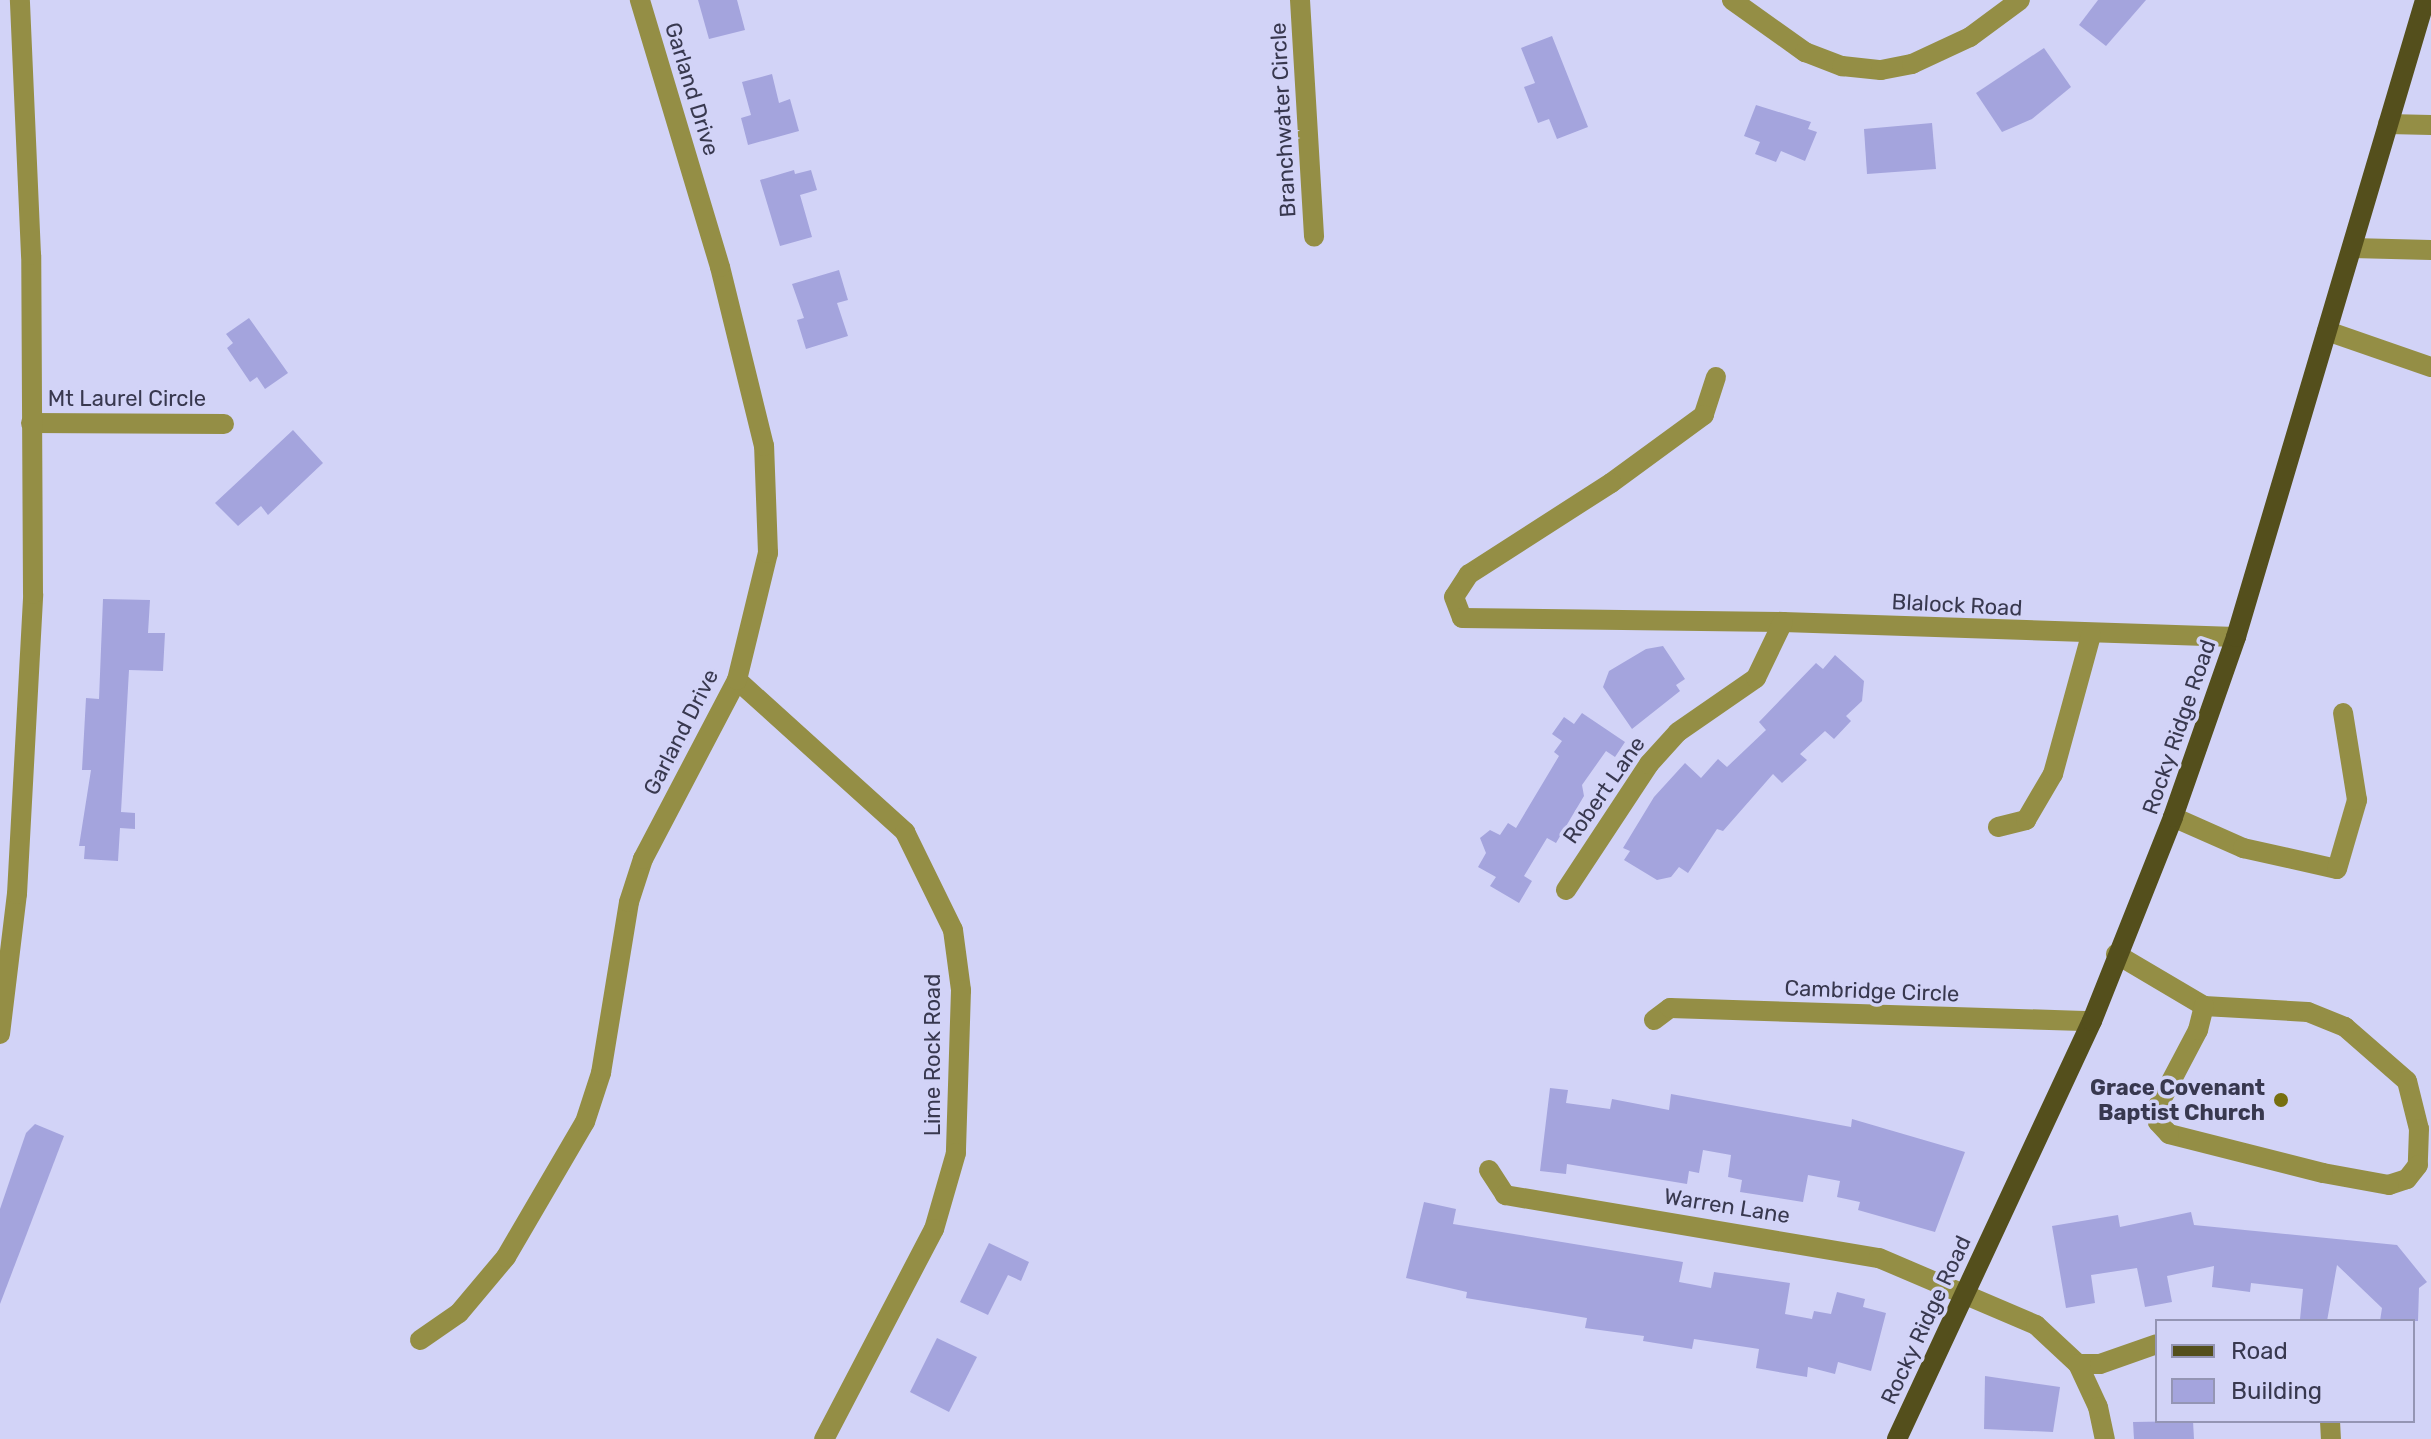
<!DOCTYPE html>
<style>
body{margin:0}
#map{position:relative;width:2431px;height:1439px;overflow:hidden;background:#d2d3f7;font-family:Rubik,sans-serif}
div>[style]{position:absolute}
.building>*{inset:0;background:#a4a4dd}
.minor>*{height:20px;margin:-10px;padding:0 10px;transform-origin:10px;border-radius:10px;background:#948e45}
.major>*{height:20px;margin:-10px;padding:0 10px;transform-origin:10px;border-radius:10px;background:#544f1c}
.dots>*{width:22px;height:22px;translate:-50% -50%;box-sizing:border-box;border:4px solid #d2d3f7;border-radius:50%}
span{translate:-50% -50%;white-space:nowrap;text-align:center;line-height:1.15;-webkit-text-stroke:7px #d2d3f7;paint-order:stroke}
.street-label{font-size:22px;color:#38384f}
.poi-label{font-size:22px;color:#38384f;font-weight:700}
.right{translate:-100% -50%;text-align:right}
.legend{position:absolute;left:2155px;top:1319px;width:260px;height:104px;box-sizing:border-box;background:#d2d3f7;border:2px solid #9495b4;margin:0;padding:10px 14px;list-style:none;font-size:24px;color:#38384f}
.legend li{display:flex;align-items:center;gap:16px;height:40px}
.legend b{width:40px;border:2px solid #9495b4}
</style>
<div id="map">
<div class="building">
<div style="clip-path:polygon(698px 0,737px 0,745px 30px,709px 39px)"></div>
<div style="clip-path:polygon(2098px 0,2146px 0,2106px 46px,2079px 25px)"></div>
<div style="clip-path:polygon(1552px 36px,1588px 127px,1557px 139px,1549px 119px,1538px 123px,1524px 87px,1535px 83px,1521px 48px)"></div>
<div style="clip-path:polygon(2044px 48px,2071px 87px,2032px 119px,2002px 132px,1976px 93px)"></div>
<div style="clip-path:polygon(772px 74px,779px 103px,790px 99px,799px 131px,748px 145px,741px 118px,751px 115px,742px 82px)"></div>
<div style="clip-path:polygon(1756px 105px,1811px 122px,1808px 129px,1817px 132px,1805px 161px,1781px 151px,1776px 162px,1755px 154px,1760px 142px,1744px 136px)"></div>
<div style="clip-path:polygon(1932px 123px,1936px 169px,1867px 174px,1864px 129px)"></div>
<div style="clip-path:polygon(794px 170px,795px 174px,811px 170px,817px 190px,800px 195px,812px 237px,780px 246px,760px 180px)"></div>
<div style="clip-path:polygon(839px 270px,848px 300px,837px 303px,848px 336px,806px 349px,797px 320px,804px 318px,792px 284px)"></div>
<div style="clip-path:polygon(249px 318px,288px 373px,265px 389px,257px 377px,250px 382px,227px 348px,233px 343px,226px 334px)"></div>
<div style="clip-path:polygon(293px 430px,323px 463px,268px 515px,261px 506px,238px 526px,215px 503px)"></div>
<div style="clip-path:polygon(103px 599px,150px 600px,148px 633px,165px 633px,163px 671px,129px 670px,121px 812px,135px 813px,135px 829px,120px 828px,118px 861px,84px 859px,85px 846px,79px 846px,91px 770px,82px 770px,86px 698px,99px 699px)"></div>
<div style="clip-path:polygon(1663px 646px,1685px 679px,1676px 685px,1680px 691px,1632px 729px,1603px 687px,1609px 671px,1646px 649px)"></div>
<div style="clip-path:polygon(1835px 655px,1864px 681px,1862px 701px,1846px 716px,1851px 721px,1834px 739px,1825px 731px,1800px 754px,1807px 760px,1782px 783px,1773px 774px,1723px 831px,1717px 829px,1688px 873px,1679px 867px,1671px 877px,1657px 880px,1624px 860px,1630px 851px,1623px 848px,1654px 797px,1685px 763px,1701px 778px,1718px 759px,1727px 767px,1766px 730px,1759px 722px,1816px 663px,1823px 669px)"></div>
<div style="clip-path:polygon(1582px 713px,1625px 742px,1615px 757px,1606px 751px,1582px 785px,1584px 796px,1556px 843px,1547px 838px,1524px 876px,1532px 881px,1519px 903px,1490px 886px,1496px 877px,1478px 867px,1486px 853px,1480px 838px,1490px 830px,1500px 835px,1508px 823px,1516px 828px,1559px 756px,1554px 752px,1562px 741px,1552px 734px,1564px 717px,1574px 724px)"></div>
<div style="clip-path:polygon(1550px 1088px,1568px 1090px,1566px 1103px,1610px 1109px,1612px 1099px,1669px 1110px,1671px 1094px,1851px 1127px,1852px 1119px,1965px 1152px,1935px 1232px,1858px 1210px,1860px 1202px,1837px 1197px,1840px 1181px,1808px 1175px,1803px 1202px,1740px 1192px,1742px 1180px,1728px 1177px,1731px 1155px,1703px 1150px,1699px 1173px,1689px 1171px,1687px 1184px,1567px 1164px,1566px 1174px,1540px 1171px)"></div>
<div style="clip-path:polygon(35px 1124px,64px 1136px,0 1304px,0 1209px,26px 1133px)"></div>
<div style="clip-path:polygon(1424px 1202px,1456px 1209px,1453px 1224px,1683px 1262px,1679px 1282px,1711px 1288px,1714px 1272px,1790px 1283px,1785px 1314px,1812px 1319px,1814px 1311px,1831px 1314px,1837px 1292px,1865px 1299px,1863px 1307px,1886px 1313px,1871px 1371px,1838px 1362px,1835px 1374px,1808px 1367px,1807px 1377px,1756px 1368px,1759px 1349px,1694px 1339px,1692px 1349px,1643px 1341px,1644px 1336px,1585px 1328px,1587px 1318px,1466px 1298px,1467px 1292px,1406px 1278px)"></div>
<div style="clip-path:polygon(2191px 1212px,2194px 1225px,2397px 1245px,2427px 1282px,2419px 1288px,2418px 1321px,2380px 1321px,2382px 1308px,2337px 1265px,2327px 1321px,2300px 1319px,2303px 1289px,2251px 1283px,2250px 1292px,2212px 1287px,2214px 1266px,2167px 1276px,2172px 1302px,2145px 1307px,2137px 1268px,2091px 1275px,2095px 1303px,2066px 1308px,2052px 1226px,2118px 1215px,2120px 1227px)"></div>
<div style="clip-path:polygon(989px 1243px,1029px 1262px,1021px 1281px,1008px 1275px,988px 1315px,960px 1302px)"></div>
<div style="clip-path:polygon(937px 1338px,977px 1357px,949px 1412px,910px 1392px)"></div>
<div style="clip-path:polygon(1985px 1376px,2060px 1387px,2053px 1432px,1984px 1429px)"></div>
<div style="clip-path:polygon(2193px 1421px,2194px 1439px,2134px 1439px,2133px 1422px)"></div>
</div>
<div class="minor">
<div style="left:1300px;top:0;width:237px;rotate:86.6deg"></div>
<div style="left:1732px;top:0;width:90px;rotate:35.5deg"></div>
<div style="left:1805px;top:52px;width:40px;rotate:21deg"></div>
<div style="left:1842px;top:66px;width:39px;rotate:6deg"></div>
<div style="left:1881px;top:70px;width:32px;rotate:-11deg"></div>
<div style="left:1912px;top:64px;width:64px;rotate:-25deg"></div>
<div style="left:1970px;top:37px;width:62px;rotate:-36.5deg"></div>
<div style="left:2388px;top:124px;width:43px;rotate:1.3deg"></div>
<div style="left:2352px;top:248px;width:79px;rotate:1.5deg"></div>
<div style="left:2327px;top:331px;width:110px;rotate:19.1deg"></div>
<div style="left:1716px;top:377px;width:40px;rotate:108deg"></div>
<div style="left:1704px;top:415px;width:115px;rotate:143.8deg"></div>
<div style="left:1611px;top:483px;width:169px;rotate:147.3deg"></div>
<div style="left:1469px;top:574px;width:27px;rotate:123deg"></div>
<div style="left:1454px;top:597px;width:22px;rotate:69deg"></div>
<div style="left:1462px;top:618px;width:321px;rotate:0.7deg"></div>
<div style="left:1783px;top:622px;width:453px;rotate:1.9deg"></div>
<div style="left:31px;top:423px;width:193px;rotate:0.3deg"></div>
<div style="left:737px;top:680px;width:227px;rotate:42.1deg"></div>
<div style="left:905px;top:832px;width:109px;rotate:63.9deg"></div>
<div style="left:953px;top:930px;width:61px;rotate:82.4deg"></div>
<div style="left:961px;top:990px;width:163px;rotate:91.8deg"></div>
<div style="left:956px;top:1153px;width:79px;rotate:106.1deg"></div>
<div style="left:934px;top:1229px;width:237px;rotate:117.6deg"></div>
<div style="left:2173px;top:817px;width:77px;rotate:23.9deg"></div>
<div style="left:2243px;top:848px;width:96px;rotate:12.6deg"></div>
<div style="left:2337px;top:869px;width:72px;rotate:-73.8deg"></div>
<div style="left:2357px;top:800px;width:88px;rotate:-99.1deg"></div>
<div style="left:1998px;top:827px;width:29px;rotate:-14deg"></div>
<div style="left:2026px;top:820px;width:53px;rotate:-59.6deg"></div>
<div style="left:2053px;top:774px;width:144px;rotate:-74.7deg"></div>
<div style="left:1566px;top:890px;width:151px;rotate:-56.6deg"></div>
<div style="left:1649px;top:764px;width:43px;rotate:-47.8deg"></div>
<div style="left:1678px;top:732px;width:95px;rotate:-34.7deg"></div>
<div style="left:1756px;top:678px;width:62px;rotate:-64.3deg"></div>
<div style="left:2116px;top:954px;width:102px;rotate:30.6deg"></div>
<div style="left:2204px;top:1006px;width:104px;rotate:3.3deg"></div>
<div style="left:2308px;top:1012px;width:40px;rotate:22deg"></div>
<div style="left:2345px;top:1027px;width:82px;rotate:41.1deg"></div>
<div style="left:2407px;top:1081px;width:49px;rotate:76deg"></div>
<div style="left:2419px;top:1129px;width:36px;rotate:92deg"></div>
<div style="left:2418px;top:1165px;width:18px;rotate:128deg"></div>
<div style="left:2407px;top:1179px;width:19px;rotate:162deg"></div>
<div style="left:2389px;top:1185px;width:67px;rotate:-169.7deg"></div>
<div style="left:2323px;top:1173px;width:159px;rotate:-165.8deg"></div>
<div style="left:2169px;top:1134px;width:16px;rotate:-133deg"></div>
<div style="left:2158px;top:1122px;width:16px;rotate:-90deg"></div>
<div style="left:2158px;top:1106px;width:86px;rotate:-62.2deg"></div>
<div style="left:2198px;top:1030px;width:25px;rotate:-76deg"></div>
<div style="left:1654px;top:1020px;width:20px;rotate:-37deg"></div>
<div style="left:1670px;top:1008px;width:422px;rotate:1.8deg"></div>
<div style="left:0;top:1034px;width:141px;rotate:-83.1deg"></div>
<div style="left:17px;top:894px;width:300px;rotate:-86.9deg"></div>
<div style="left:33px;top:594px;width:339px;rotate:-90.3deg"></div>
<div style="left:31px;top:255px;width:255px;rotate:-92.5deg"></div>
<div style="left:1489px;top:1170px;width:30px;rotate:57deg"></div>
<div style="left:1505px;top:1195px;width:379px;rotate:9.6deg"></div>
<div style="left:1879px;top:1258px;width:171px;rotate:23.1deg"></div>
<div style="left:2036px;top:1325px;width:57px;rotate:42.9deg"></div>
<div style="left:2078px;top:1364px;width:47px;rotate:65.1deg"></div>
<div style="left:2098px;top:1407px;width:33px;rotate:78deg"></div>
<div style="left:420px;top:1340px;width:47px;rotate:-34.7deg"></div>
<div style="left:459px;top:1313px;width:73px;rotate:-50deg"></div>
<div style="left:506px;top:1257px;width:156px;rotate:-59.7deg"></div>
<div style="left:585px;top:1122px;width:52px;rotate:-71.9deg"></div>
<div style="left:601px;top:1073px;width:173px;rotate:-80.7deg"></div>
<div style="left:629px;top:902px;width:45px;rotate:-72deg"></div>
<div style="left:643px;top:859px;width:202px;rotate:-62.3deg"></div>
<div style="left:737px;top:680px;width:131px;rotate:-76.3deg"></div>
<div style="left:768px;top:553px;width:107px;rotate:-92.1deg"></div>
<div style="left:764px;top:446px;width:184px;rotate:-103.8deg"></div>
<div style="left:720px;top:267px;width:279px;rotate:-106.7deg"></div>
<div style="left:2078px;top:1364px;width:22px"></div>
<div style="left:2100px;top:1364px;width:60px;rotate:-19.3deg"></div>
<div style="left:2330px;top:1421px;width:18px;rotate:87deg"></div>
</div>
<div class="major">
<div style="left:1897px;top:1439px;width:461px;rotate:-65deg"></div>
<div style="left:2092px;top:1021px;width:219px;rotate:-68.3deg"></div>
<div style="left:2173px;top:817px;width:191px;rotate:-70.7deg"></div>
<div style="left:2236px;top:637px;width:664px;rotate:-73.47deg"></div>
</div>
<div class="dots">
<div style="left:2281px;top:1100px;background:#776f0f"></div>
</div>
<div class="street-label">
<span style="left:692px;top:89px;rotate:73deg">Garland Drive</span>
<span style="left:1283px;top:120px;rotate:-93deg">Branchwater Circle</span>
<span style="left:127px;top:399px">Mt Laurel Circle</span>
<span style="left:1957px;top:605px;rotate:3deg">Blalock Road</span>
<span style="left:2179px;top:727px;rotate:-71deg">Rocky Ridge Road</span>
<span style="left:681px;top:732px;rotate:-63deg">Garland Drive</span>
<span style="left:1604px;top:790px;rotate:-55deg">Robert Lane</span>
<span style="left:1872px;top:991px;rotate:2deg">Cambridge Circle</span>
<span style="left:933px;top:1055px;rotate:-90deg">Lime Rock Road</span>
<span style="left:1727px;top:1206px;rotate:9deg">Warren Lane</span>
<span style="left:1926px;top:1320px;rotate:-65deg">Rocky Ridge Road</span>
</div>
<div class="poi-label">
<span class="right" style="left:2265px;top:1100px">Grace Covenant<br>Baptist Church</span>
</div>
<ul class="legend">
<li><b style="height:10px;background:#544f1c"></b>Road</li>
<li><b style="height:22px;background:#a4a4dd"></b>Building</li>
</ul>
</div>
